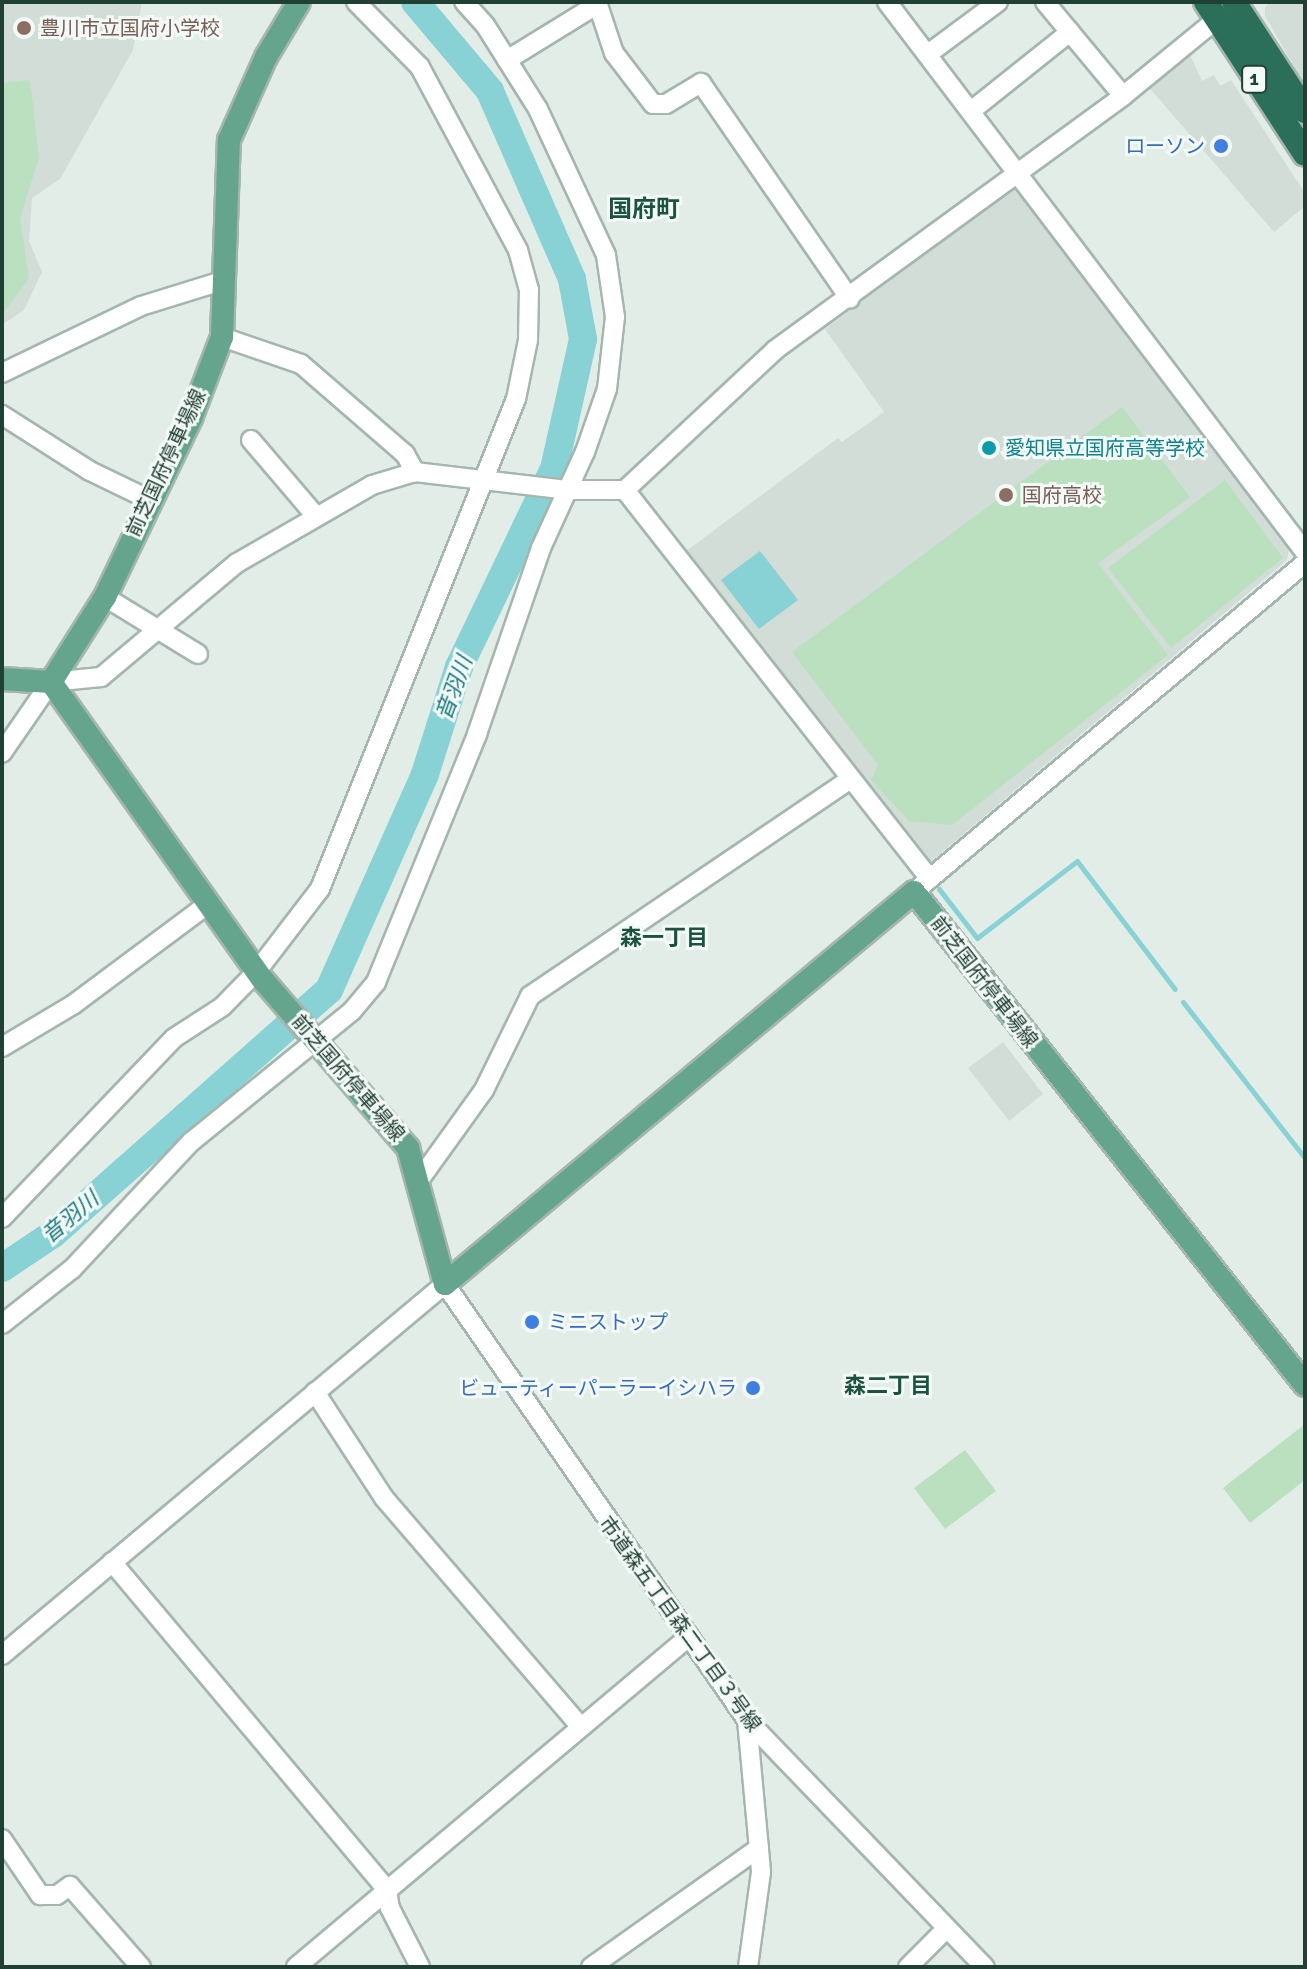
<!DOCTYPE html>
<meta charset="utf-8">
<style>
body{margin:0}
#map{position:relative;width:1307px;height:1969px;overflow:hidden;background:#e2ede7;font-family:Signika,"Noto Sans JP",sans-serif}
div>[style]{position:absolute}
.built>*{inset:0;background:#d1ddd6}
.green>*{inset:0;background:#bae0c0}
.water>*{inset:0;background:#88d1d5}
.stream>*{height:5px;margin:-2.5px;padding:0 2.5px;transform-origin:2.5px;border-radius:2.5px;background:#88d1d5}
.river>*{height:28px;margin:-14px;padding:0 14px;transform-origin:14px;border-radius:14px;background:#88d1d5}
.roads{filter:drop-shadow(2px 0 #a4b6ae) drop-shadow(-2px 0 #a4b6ae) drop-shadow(0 2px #a4b6ae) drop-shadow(0 -2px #a4b6ae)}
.minor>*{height:18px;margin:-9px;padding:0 9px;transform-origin:9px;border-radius:9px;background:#fff}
.major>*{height:22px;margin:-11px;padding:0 11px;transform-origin:11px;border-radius:11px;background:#65a58e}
.highway>*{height:24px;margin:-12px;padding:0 12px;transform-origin:12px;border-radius:12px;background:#2b6e59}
.dots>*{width:22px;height:22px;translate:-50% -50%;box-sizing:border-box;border:4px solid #f3f9f6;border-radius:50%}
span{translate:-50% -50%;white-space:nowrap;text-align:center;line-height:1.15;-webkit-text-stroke:6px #f3f9f6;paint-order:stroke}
.shield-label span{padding:2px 6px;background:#f3f9f6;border:2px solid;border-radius:6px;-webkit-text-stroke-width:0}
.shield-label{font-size:18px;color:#214034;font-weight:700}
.education-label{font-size:20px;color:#785e54}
.left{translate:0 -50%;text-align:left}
.shop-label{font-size:20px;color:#366cbe}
.right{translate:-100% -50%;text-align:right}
.culture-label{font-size:20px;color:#0d838f}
.street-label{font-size:20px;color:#214034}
.water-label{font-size:22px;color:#18797f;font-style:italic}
.neighbourhood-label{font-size:22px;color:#1c5340;font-weight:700}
.quarter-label{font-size:24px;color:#1c5340;font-weight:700}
.frame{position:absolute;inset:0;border:4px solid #214034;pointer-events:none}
</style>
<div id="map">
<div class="built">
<div style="clip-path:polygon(2px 2px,142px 2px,133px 50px,60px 179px,32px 198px,29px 241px,42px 272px,24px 310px,2px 325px)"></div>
<div style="clip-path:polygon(1271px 2px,1305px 2px,1305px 86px,1265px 16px,1265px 7px)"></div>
<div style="clip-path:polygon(1188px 51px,1202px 81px,1214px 75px,1220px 86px,1231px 80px,1305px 193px,1305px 206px,1274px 232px,1146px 84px)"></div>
<div style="clip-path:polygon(1020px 183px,1289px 548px,1287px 560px,928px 864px,681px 555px,838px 438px,842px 442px,884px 412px,825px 329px)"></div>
<div style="clip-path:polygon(1003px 1042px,1043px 1094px,1009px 1121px,968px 1068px)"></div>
</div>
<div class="green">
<div style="clip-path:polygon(30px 80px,39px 158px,20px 218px,29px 278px,2px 315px,2px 83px)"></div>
<div style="clip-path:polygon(1122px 407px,1190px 497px,1098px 563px,1168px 655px,952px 825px,909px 821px,871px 780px,878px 765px,792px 652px)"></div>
<div style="clip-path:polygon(1225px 480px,1283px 558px,1171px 648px,1108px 568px)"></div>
<div style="clip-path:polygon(1305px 1424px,1305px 1480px,1250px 1523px,1223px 1488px)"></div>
<div style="clip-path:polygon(965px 1450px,996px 1491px,945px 1529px,914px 1488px)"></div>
</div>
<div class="water">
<div style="clip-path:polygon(760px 551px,798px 600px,759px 629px,721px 580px)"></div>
</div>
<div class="stream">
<div style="left:939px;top:889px;width:62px;rotate:52.2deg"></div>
<div style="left:977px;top:938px;width:126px;rotate:-37.6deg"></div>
<div style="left:1077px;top:861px;width:161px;rotate:52.6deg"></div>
<div style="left:1183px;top:1002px;width:198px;rotate:52deg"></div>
</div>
<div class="river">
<div style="left:2px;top:1268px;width:61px;rotate:-33.7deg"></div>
<div style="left:53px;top:1234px;width:368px;rotate:-41.5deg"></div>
<div style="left:329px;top:990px;width:236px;rotate:-66deg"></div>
<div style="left:425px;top:774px;width:112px;rotate:-72.4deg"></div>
<div style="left:459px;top:667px;width:220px;rotate:-64.4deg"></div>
<div style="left:554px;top:469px;width:133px;rotate:-77.4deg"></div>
<div style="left:583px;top:339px;width:61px;rotate:-100.4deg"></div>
<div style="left:572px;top:279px;width:205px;rotate:-113.6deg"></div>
<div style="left:490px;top:91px;width:116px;rotate:-130.1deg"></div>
</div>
<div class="roads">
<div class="minor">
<div style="left:597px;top:2px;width:54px;rotate:71.6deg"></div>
<div style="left:614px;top:53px;width:64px;rotate:52.6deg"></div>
<div style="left:653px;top:104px;width:13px"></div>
<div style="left:666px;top:104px;width:41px;rotate:-31deg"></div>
<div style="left:701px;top:83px;width:262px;rotate:55.4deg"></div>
<div style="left:887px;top:2px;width:691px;rotate:52.77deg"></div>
<div style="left:1045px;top:2px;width:122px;rotate:50.3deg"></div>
<div style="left:928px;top:54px;width:87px;rotate:-36.6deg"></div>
<div style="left:507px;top:60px;width:107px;rotate:-31.6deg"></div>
<div style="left:971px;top:111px;width:127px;rotate:-38.6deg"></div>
<div style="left:222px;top:337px;width:83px;rotate:18.9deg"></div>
<div style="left:301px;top:364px;width:138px;rotate:40.9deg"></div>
<div style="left:405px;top:454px;width:21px;rotate:61deg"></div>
<div style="left:2px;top:373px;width:154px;rotate:-25.7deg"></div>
<div style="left:141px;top:306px;width:88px;rotate:-17.2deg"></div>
<div style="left:2px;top:415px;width:104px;rotate:32.5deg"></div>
<div style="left:90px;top:471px;width:64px;rotate:25.8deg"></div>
<div style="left:251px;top:440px;width:99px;rotate:49.5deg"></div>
<div style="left:625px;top:490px;width:494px;rotate:51.9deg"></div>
<div style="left:105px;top:597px;width:109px;rotate:31.5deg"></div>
<div style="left:2px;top:753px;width:86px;rotate:-55.4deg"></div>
<div style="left:51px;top:682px;width:50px;rotate:-5.7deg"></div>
<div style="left:101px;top:677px;width:177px;rotate:-40deg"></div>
<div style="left:237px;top:563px;width:156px;rotate:-30deg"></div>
<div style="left:372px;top:485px;width:45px;rotate:-16.8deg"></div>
<div style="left:415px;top:472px;width:155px;rotate:6.7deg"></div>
<div style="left:569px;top:490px;width:56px"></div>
<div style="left:625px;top:490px;width:205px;rotate:-43deg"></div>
<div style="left:775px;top:350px;width:431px;rotate:-36.1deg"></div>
<div style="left:1123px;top:96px;width:134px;rotate:-39.3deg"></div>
<div style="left:914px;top:892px;width:511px;rotate:-40.08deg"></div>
<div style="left:2px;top:1047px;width:84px;rotate:-30.8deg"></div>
<div style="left:74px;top:1004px;width:166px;rotate:-36.7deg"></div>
<div style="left:420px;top:1179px;width:110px;rotate:-54.3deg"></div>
<div style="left:484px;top:1090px;width:105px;rotate:-63.9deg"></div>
<div style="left:530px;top:996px;width:387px;rotate:-34.1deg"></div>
<div style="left:2px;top:1218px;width:249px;rotate:-46.3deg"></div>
<div style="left:174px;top:1038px;width:57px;rotate:-32.9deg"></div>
<div style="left:222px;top:1007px;width:50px;rotate:-45.8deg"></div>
<div style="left:257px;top:971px;width:103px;rotate:-52.5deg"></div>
<div style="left:320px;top:889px;width:528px;rotate:-68.2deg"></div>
<div style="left:516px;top:399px;width:60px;rotate:-78.5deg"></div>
<div style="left:528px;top:340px;width:50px;rotate:-88.9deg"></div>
<div style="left:529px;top:290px;width:41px;rotate:-105.4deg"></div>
<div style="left:518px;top:250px;width:208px;rotate:-118.2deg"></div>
<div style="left:420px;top:67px;width:91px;rotate:-134.6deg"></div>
<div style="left:2px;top:1324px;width:89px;rotate:-38.2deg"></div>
<div style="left:72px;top:1269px;width:174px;rotate:-46.9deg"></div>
<div style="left:191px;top:1142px;width:208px;rotate:-39.1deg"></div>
<div style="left:352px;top:1011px;width:38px;rotate:-50deg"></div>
<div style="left:376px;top:982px;width:268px;rotate:-67.8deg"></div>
<div style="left:477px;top:734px;width:197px;rotate:-71deg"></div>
<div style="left:541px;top:548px;width:106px;rotate:-65.4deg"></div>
<div style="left:585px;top:452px;width:67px;rotate:-70.8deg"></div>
<div style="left:607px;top:389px;width:72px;rotate:-83.7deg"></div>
<div style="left:615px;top:317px;width:63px;rotate:-98.3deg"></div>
<div style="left:606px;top:255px;width:161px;rotate:-115deg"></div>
<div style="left:538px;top:109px;width:99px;rotate:-122.2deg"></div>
<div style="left:485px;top:25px;width:31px;rotate:-132deg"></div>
<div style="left:315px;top:1392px;width:126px;rotate:56.9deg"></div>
<div style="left:384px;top:1498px;width:302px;rotate:49.3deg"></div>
<div style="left:112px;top:1562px;width:428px;rotate:50deg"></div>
<div style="left:387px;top:1890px;width:18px;rotate:81deg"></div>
<div style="left:390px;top:1908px;width:66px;rotate:63deg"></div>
<div style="left:2px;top:1655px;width:578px;rotate:-39.95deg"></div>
<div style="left:445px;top:1284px;width:530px;rotate:55.29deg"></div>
<div style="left:747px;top:1720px;width:343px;rotate:46.1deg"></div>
<div style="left:747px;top:1720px;width:153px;rotate:84.7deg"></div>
<div style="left:761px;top:1872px;width:96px;rotate:97.8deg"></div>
<div style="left:2px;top:1839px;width:68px;rotate:55.8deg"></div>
<div style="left:40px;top:1895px;width:17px"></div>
<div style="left:57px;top:1895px;width:16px;rotate:-35deg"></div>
<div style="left:70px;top:1886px;width:108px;rotate:48.8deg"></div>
<div style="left:296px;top:1967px;width:510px;rotate:-40.06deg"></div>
<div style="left:591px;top:1967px;width:206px;rotate:-35.3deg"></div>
<div style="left:908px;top:1967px;width:55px;rotate:-45deg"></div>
</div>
<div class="major">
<div style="left:2px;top:679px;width:49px;rotate:3.5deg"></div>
<div style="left:51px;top:682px;width:366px;rotate:54.6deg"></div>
<div style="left:263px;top:980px;width:222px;rotate:49.2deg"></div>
<div style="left:408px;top:1148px;width:141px;rotate:74.8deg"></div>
<div style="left:445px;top:1284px;width:611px;rotate:-39.89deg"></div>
<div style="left:914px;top:892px;width:629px;rotate:51.58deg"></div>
<div style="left:51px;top:682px;width:101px;rotate:-57.6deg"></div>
<div style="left:105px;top:597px;width:199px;rotate:-64.3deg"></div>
<div style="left:191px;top:418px;width:87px;rotate:-69.1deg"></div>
<div style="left:222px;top:337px;width:197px;rotate:-88deg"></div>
<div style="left:229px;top:140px;width:91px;rotate:-66deg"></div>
<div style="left:266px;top:57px;width:64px;rotate:-59deg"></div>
</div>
<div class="highway">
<div style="left:1206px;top:2px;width:181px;rotate:56.9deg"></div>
<div style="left:1234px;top:2px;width:130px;rotate:56.9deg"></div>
</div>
</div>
<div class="dots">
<div style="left:24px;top:28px;background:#8d6e63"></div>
<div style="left:1221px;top:146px;background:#3f7fe0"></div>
<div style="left:989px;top:448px;background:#0f9aa8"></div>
<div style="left:1006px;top:495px;background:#8d6e63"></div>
<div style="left:532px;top:1322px;background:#3f7fe0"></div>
<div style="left:753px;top:1388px;background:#3f7fe0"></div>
</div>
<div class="shield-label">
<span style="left:1254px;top:79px">1</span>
</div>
<div class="education-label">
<span class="left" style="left:40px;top:28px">豊川市立国府小学校</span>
<span class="left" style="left:1022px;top:495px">国府高校</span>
</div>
<div class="shop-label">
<span class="right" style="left:1205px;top:146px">ローソン</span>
<span class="left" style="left:548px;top:1322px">ミニストップ</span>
<span class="right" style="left:737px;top:1388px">ビューティーパーラーイシハラ</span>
</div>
<div class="culture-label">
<span class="left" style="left:1005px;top:448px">愛知県立国府高等学校</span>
</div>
<div class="street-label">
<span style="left:166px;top:463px;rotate:-65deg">前芝国府停車場線</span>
<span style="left:984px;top:982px;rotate:52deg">前芝国府停車場線</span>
<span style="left:348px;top:1078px;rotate:49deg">前芝国府停車場線</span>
<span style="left:680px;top:1624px;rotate:54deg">市道森五丁目森二丁目３号線</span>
</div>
<div class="water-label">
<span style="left:454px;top:688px;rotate:-70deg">音羽川</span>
<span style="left:70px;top:1217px;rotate:-40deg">音羽川</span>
</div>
<div class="neighbourhood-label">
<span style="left:664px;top:938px">森一丁目</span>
<span style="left:888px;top:1386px">森二丁目</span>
</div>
<div class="quarter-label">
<span style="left:644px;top:210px">国府町</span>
</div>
<div class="frame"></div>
</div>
